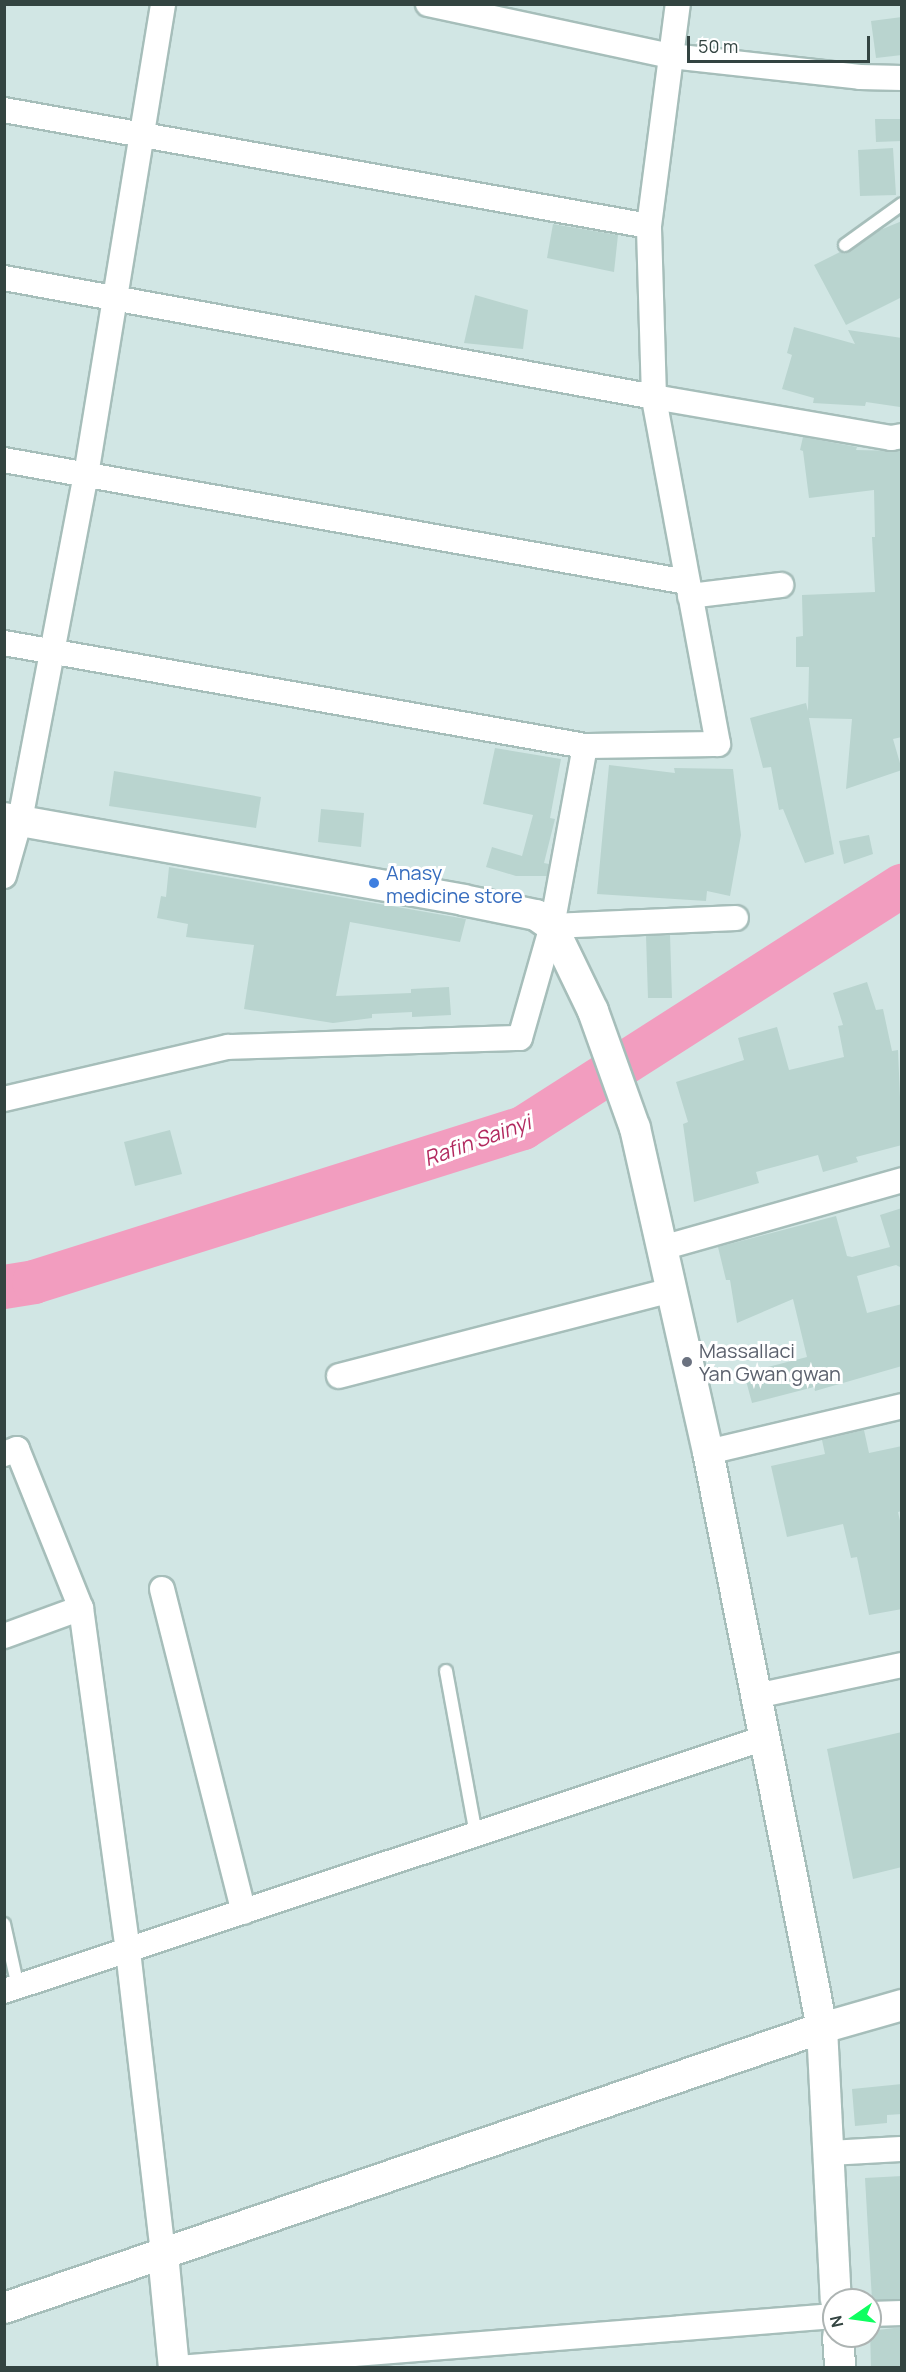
<!DOCTYPE html>
<style>
body{margin:0}
#map{position:relative;width:906px;height:2372px;overflow:hidden;background:#e4f2f1;font-family:Manrope,sans-serif}
div>[style]{position:absolute}
.residential>*{inset:0;background:#d1e6e4}
.river>*{height:44px;margin:-22px;padding:0 22px;transform-origin:22px;border-radius:22px;background:#f29dbf}
.building>*{inset:0;background:#b9d4cf}
.roads{filter:drop-shadow(2px 0 #a6beba) drop-shadow(-2px 0 #a6beba) drop-shadow(0 2px #a6beba) drop-shadow(0 -2px #a6beba)}
.service>*{height:12px;margin:-6px;padding:0 6px;transform-origin:6px;border-radius:6px;background:#fff}
.minor>*{height:24px;margin:-12px;padding:0 12px;transform-origin:12px;border-radius:12px;background:#fff}
.tertiary>*{height:30px;margin:-15px;padding:0 15px;transform-origin:15px;border-radius:15px;background:#fff}
.dots>*{width:16px;height:16px;translate:-50% -50%;box-sizing:border-box;border:3px solid #fff;border-radius:50%}
span{translate:-50% -50%;white-space:nowrap;text-align:center;line-height:1.15;-webkit-text-stroke:6px #fff;paint-order:stroke}
.shop-label{font-size:20px;color:#366cbe}
.left{translate:0 -50%;text-align:left}
.worship-label{font-size:20px;color:#5b616d}
.water-label{font-size:21px;color:#b22a5f;font-style:italic}
.frame{position:absolute;inset:0;border:6px solid #334441;pointer-events:none}
.north{position:absolute;left:822px;top:2288px;width:60px;height:60px;box-sizing:border-box;background:#fff;border:2px solid #adb4b3;border-radius:50%;rotate:257deg;font-size:16px;font-weight:700;line-height:24px;text-align:center;color:#334441}
.north::after{content:'';display:block;margin:auto;width:21px;height:27px;background:#0eff60;clip-path:polygon(50% 0,100% 100%,50% 72%,0 100%)}
.scale{position:absolute;left:687px;top:36px;width:183px;height:27px;box-sizing:border-box;border:3px solid #334441;border-top:0;padding-left:8px;font-size:18px;line-height:21px;white-space:nowrap;color:#334441;-webkit-text-stroke:4px #fff;paint-order:stroke}
</style>
<div id="map">
<div class="residential">
<div style="clip-path:polygon(evenodd,5px 5px,901px 5px,901px 2367px,5px 2368px,5px 5px,834px 2300px,870px 2300px,870px 2336px,834px 2336px,834px 2300px)"></div>
</div>
<div class="river">
<div style="left:4px;top:1287px;width:30px;rotate:-9deg"></div>
<div style="left:34px;top:1282px;width:513px;rotate:-17.48deg"></div>
<div style="left:523px;top:1128px;width:450px;rotate:-32.6deg"></div>
</div>
<div class="building">
<div style="clip-path:polygon(902px 17px,902px 55px,876px 58px,871px 21px)"></div>
<div style="clip-path:polygon(875px 119px,902px 119px,902px 141px,876px 142px)"></div>
<div style="clip-path:polygon(893px 148px,896px 195px,860px 196px,858px 150px)"></div>
<div style="clip-path:polygon(902px 221px,902px 297px,846px 325px,814px 265px,840px 252px,849px 252px,880px 230px)"></div>
<div style="clip-path:polygon(553px 224px,618px 235px,614px 272px,547px 258px)"></div>
<div style="clip-path:polygon(475px 295px,528px 310px,523px 349px,464px 343px)"></div>
<div style="clip-path:polygon(794px 327px,855px 344px,848px 330px,902px 338px,900px 407px,866px 402px,865px 406px,813px 403px,814px 398px,782px 389px,792px 355px,787px 353px)"></div>
<div style="clip-path:polygon(803px 437px,857px 447px,856px 450px,902px 451px,902px 737px,893px 739px,902px 770px,846px 789px,852px 719px,809px 718px,834px 854px,805px 863px,783px 809px,779px 810px,771px 767px,763px 768px,750px 718px,806px 703px,808px 711px,809px 667px,796px 667px,796px 637px,803px 636px,802px 595px,875px 592px,872px 537px,875px 537px,874px 490px,809px 498px,803px 451px,800px 450px)"></div>
<div style="clip-path:polygon(495px 748px,561px 759px,550px 818px,555px 819px,544px 863px,549px 864px,547px 876px,516px 876px,486px 867px,492px 847px,522px 856px,533px 815px,483px 804px)"></div>
<div style="clip-path:polygon(609px 765px,675px 773px,674px 768px,733px 769px,741px 835px,730px 896px,707px 891px,706px 901px,597px 894px)"></div>
<div style="clip-path:polygon(114px 771px,261px 797px,256px 828px,109px 806px)"></div>
<div style="clip-path:polygon(321px 809px,364px 813px,361px 847px,318px 842px)"></div>
<div style="clip-path:polygon(869px 835px,873px 854px,844px 864px,839px 841px)"></div>
<div style="clip-path:polygon(169px 867px,466px 919px,460px 942px,350px 922px,336px 996px,411px 993px,411px 989px,449px 987px,451px 1015px,412px 1017px,412px 1012px,372px 1014px,372px 1018px,333px 1023px,244px 1009px,254px 945px,186px 937px,188px 924px,157px 918px,161px 896px,166px 897px)"></div>
<div style="clip-path:polygon(670px 935px,672px 998px,648px 998px,646px 936px)"></div>
<div style="clip-path:polygon(867px 982px,876px 1010px,883px 1009px,892px 1051px,898px 1050px,902px 1145px,856px 1157px,858px 1162px,823px 1172px,818px 1155px,756px 1172px,759px 1183px,694px 1202px,683px 1124px,688px 1122px,676px 1082px,744px 1060px,738px 1038px,777px 1027px,789px 1070px,844px 1057px,838px 1026px,843px 1025px,833px 993px)"></div>
<div style="clip-path:polygon(170px 1130px,182px 1174px,135px 1186px,124px 1142px)"></div>
<div style="clip-path:polygon(902px 1208px,902px 1268px,896px 1265px,857px 1276px,867px 1313px,902px 1304px,902px 1366px,815px 1391px,814px 1387px,752px 1403px,744px 1373px,807px 1357px,793px 1299px,737px 1323px,730px 1280px,726px 1280px,718px 1247px,836px 1216px,847px 1256px,852px 1257px,890px 1247px,880px 1215px)"></div>
<div style="clip-path:polygon(864px 1430px,869px 1453px,902px 1446px,902px 1511px,898px 1512px,902px 1529px,902px 1609px,869px 1615px,857px 1557px,851px 1558px,843px 1524px,787px 1537px,771px 1466px,825px 1454px,822px 1440px)"></div>
<div style="clip-path:polygon(902px 1732px,902px 1867px,853px 1879px,827px 1749px)"></div>
<div style="clip-path:polygon(902px 2084px,902px 2114px,887px 2115px,887px 2123px,855px 2126px,852px 2089px)"></div>
<div style="clip-path:polygon(902px 2176px,902px 2299px,872px 2300px,865px 2178px)"></div>
<div style="clip-path:polygon(902px 2327px,902px 2367px,871px 2367px,870px 2331px)"></div>
</div>
<div class="roads">
<div class="service">
<div style="left:845px;top:245px;width:70px;rotate:-35.7deg"></div>
<div style="left:446px;top:1671px;width:167px;rotate:79.6deg"></div>
<div style="left:4px;top:1924px;width:65px;rotate:77.5deg"></div>
</div>
<div class="minor">
<div style="left:428px;top:4px;width:249px;rotate:12.1deg"></div>
<div style="left:671px;top:56px;width:190px;rotate:6.3deg"></div>
<div style="left:860px;top:77px;width:42px;rotate:1.4deg"></div>
<div style="left:4px;top:110px;width:655px;rotate:10.2deg"></div>
<div style="left:4px;top:278px;width:661px;rotate:10.37deg"></div>
<div style="left:654px;top:397px;width:241px;rotate:9.8deg"></div>
<div style="left:891px;top:438px;width:11px;rotate:-10deg"></div>
<div style="left:4px;top:460px;width:694px;rotate:10.13deg"></div>
<div style="left:690px;top:596px;width:92px;rotate:-6.9deg"></div>
<div style="left:4px;top:643px;width:590px;rotate:10.05deg"></div>
<div style="left:585px;top:746px;width:133px;rotate:-0.9deg"></div>
<div style="left:718px;top:744px;width:353px;rotate:-100.5deg"></div>
<div style="left:654px;top:397px;width:171px;rotate:-91.7deg"></div>
<div style="left:649px;top:226px;width:224px;rotate:-82.6deg"></div>
<div style="left:4px;top:876px;width:58px;rotate:-74.1deg"></div>
<div style="left:20px;top:820px;width:351px;rotate:-79.2deg"></div>
<div style="left:86px;top:475px;width:477px;rotate:-80.7deg"></div>
<div style="left:552px;top:926px;width:184px;rotate:-2.5deg"></div>
<div style="left:4px;top:1099px;width:230px;rotate:-13.1deg"></div>
<div style="left:228px;top:1047px;width:292px;rotate:-1.8deg"></div>
<div style="left:520px;top:1038px;width:116px;rotate:-74.1deg"></div>
<div style="left:552px;top:926px;width:183px;rotate:-79.6deg"></div>
<div style="left:662px;top:1248px;width:249px;rotate:-15.8deg"></div>
<div style="left:339px;top:1376px;width:344px;rotate:-14.5deg"></div>
<div style="left:708px;top:1452px;width:199px;rotate:-13.3deg"></div>
<div style="left:4px;top:1454px;width:14px;rotate:-21deg"></div>
<div style="left:17px;top:1449px;width:171px;rotate:68.1deg"></div>
<div style="left:81px;top:1608px;width:346px;rotate:82.2deg"></div>
<div style="left:128px;top:1951px;width:305px;rotate:83.4deg"></div>
<div style="left:162px;top:1589px;width:333px;rotate:75.8deg"></div>
<div style="left:4px;top:1636px;width:82px;rotate:-20deg"></div>
<div style="left:756px;top:1696px;width:149px;rotate:-12deg"></div>
<div style="left:4px;top:1991px;width:802px;rotate:-18.39deg"></div>
<div style="left:828px;top:2153px;width:74px;rotate:-3.1deg"></div>
<div style="left:870px;top:2314px;width:32px;rotate:-2deg"></div>
<div style="left:178px;top:2368px;width:658px;rotate:-4.53deg"></div>
</div>
<div class="tertiary">
<div style="left:4px;top:818px;width:466px;rotate:10.1deg"></div>
<div style="left:463px;top:900px;width:75px;rotate:11.6deg"></div>
<div style="left:536px;top:915px;width:19px;rotate:35deg"></div>
<div style="left:552px;top:926px;width:94px;rotate:64.2deg"></div>
<div style="left:593px;top:1011px;width:124px;rotate:70.3deg"></div>
<div style="left:635px;top:1128px;width:332px;rotate:77.3deg"></div>
<div style="left:708px;top:1452px;width:587px;rotate:78.8deg"></div>
<div style="left:822px;top:2028px;width:272px;rotate:87.1deg"></div>
<div style="left:163px;top:2254px;width:115px;rotate:84.5deg"></div>
<div style="left:4px;top:2308px;width:865px;rotate:-18.9deg"></div>
<div style="left:822px;top:2028px;width:83px;rotate:-16deg"></div>
<div style="left:838px;top:2336px;width:32px;rotate:86deg"></div>
</div>
</div>
<div class="dots">
<div style="left:374px;top:883px;background:#3f7fe0"></div>
<div style="left:687px;top:1362px;background:#6b7280"></div>
</div>
<div class="shop-label">
<span class="left" style="left:386px;top:884px">Anasy<br>medicine store</span>
</div>
<div class="worship-label">
<span class="left" style="left:699px;top:1362px">Massallaci<br>Yan Gwan gwan</span>
</div>
<div class="water-label">
<span style="left:477px;top:1140px;rotate:-20deg">Rafin Sainyi</span>
</div>
<div class="frame"></div>
<div class="north">N</div>
<div class="scale">50 m</div>
</div>
